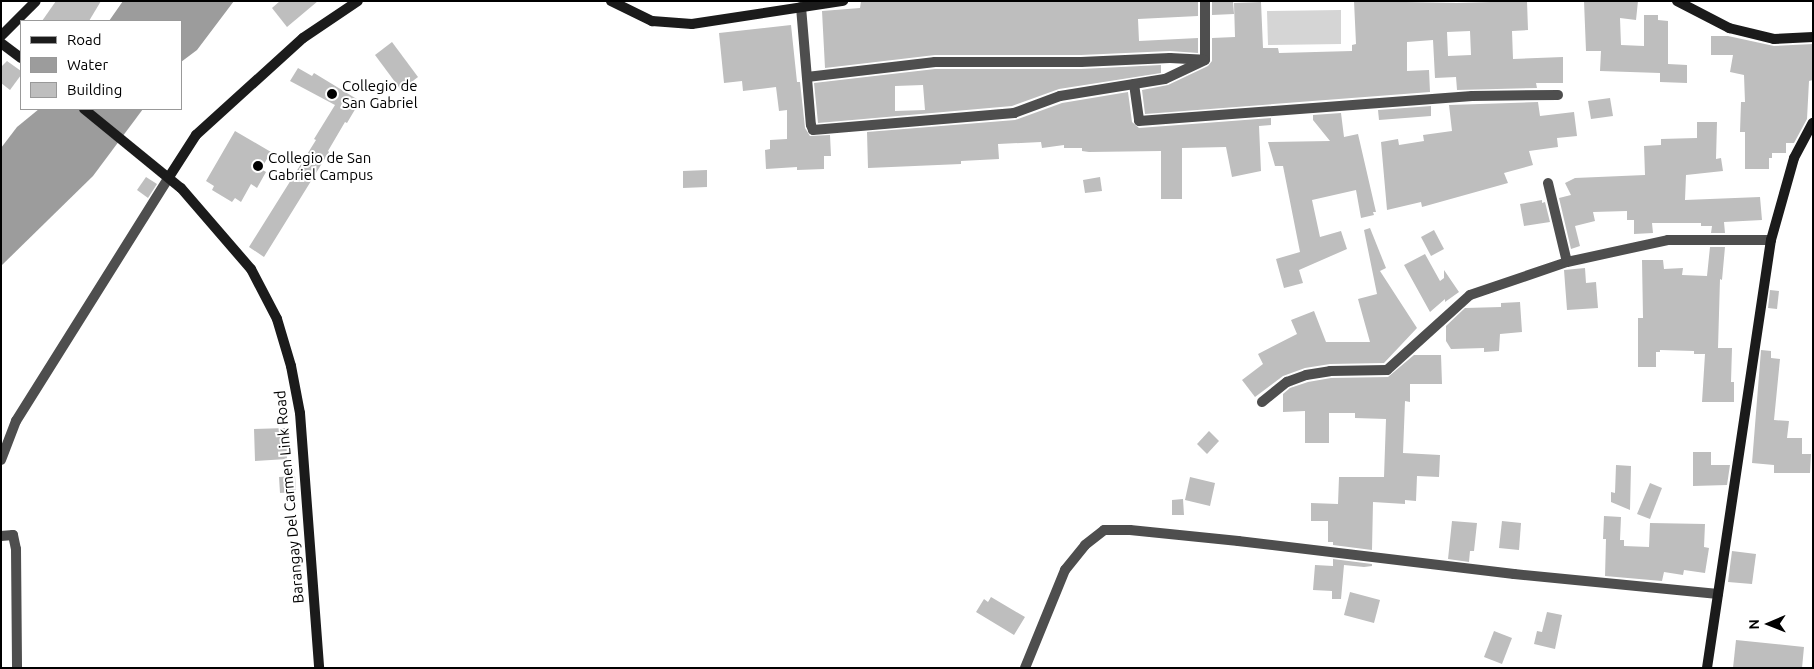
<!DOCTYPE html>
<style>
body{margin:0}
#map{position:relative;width:1814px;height:669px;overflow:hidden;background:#fff;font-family:Ubuntu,sans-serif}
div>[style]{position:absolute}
.green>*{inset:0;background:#d5d5d5}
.water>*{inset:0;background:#9c9c9c}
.building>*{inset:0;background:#bebebe}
.street>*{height:10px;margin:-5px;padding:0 5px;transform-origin:5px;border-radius:5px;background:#4e4e4e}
.secondary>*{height:10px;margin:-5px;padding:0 5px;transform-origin:5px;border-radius:5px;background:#1b1b1b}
.dots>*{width:14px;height:14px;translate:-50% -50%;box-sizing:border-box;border:2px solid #fff;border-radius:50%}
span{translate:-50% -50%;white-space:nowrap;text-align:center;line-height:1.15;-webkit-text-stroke:4px #fff;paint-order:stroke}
.poi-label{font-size:15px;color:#000}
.left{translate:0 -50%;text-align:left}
.street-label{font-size:15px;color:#000}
.frame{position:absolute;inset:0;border:2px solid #000;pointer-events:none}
.legend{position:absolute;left:20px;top:20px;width:162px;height:90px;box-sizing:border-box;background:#fff;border:1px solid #999;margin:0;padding:6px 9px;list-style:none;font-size:15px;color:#000}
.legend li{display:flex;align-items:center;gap:10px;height:25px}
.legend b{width:25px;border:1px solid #999}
.north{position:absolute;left:1744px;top:599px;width:50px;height:50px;-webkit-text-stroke:4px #fff;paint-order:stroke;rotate:269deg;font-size:14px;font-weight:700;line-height:20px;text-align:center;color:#000}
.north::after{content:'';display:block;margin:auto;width:18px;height:22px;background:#000;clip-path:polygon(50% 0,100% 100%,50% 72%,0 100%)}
</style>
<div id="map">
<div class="green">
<div style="clip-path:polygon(1341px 10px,1341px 44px,1268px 45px,1267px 11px)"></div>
</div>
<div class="water">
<div style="clip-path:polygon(123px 1px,234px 1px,197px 50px,181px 62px,181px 21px,109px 21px)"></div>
<div style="clip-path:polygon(39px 109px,143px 109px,93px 176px,1px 266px,1px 148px,17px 127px)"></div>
</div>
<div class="building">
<div style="clip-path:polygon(56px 1px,101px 1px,89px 21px,42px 21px)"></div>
<div style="clip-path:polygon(280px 1px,318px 1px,287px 27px,272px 8px)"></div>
<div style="clip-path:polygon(861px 1px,1198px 1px,1198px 16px,1138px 19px,1139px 41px,1198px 38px,1198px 53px,1170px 51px,1081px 55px,935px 55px,825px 68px,822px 11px,860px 8px)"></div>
<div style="clip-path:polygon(1233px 1px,1234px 14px,1212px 15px,1212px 2px)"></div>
<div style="clip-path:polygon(evenodd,1354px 1px,1457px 3px,1527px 1px,1528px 30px,1512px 31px,1513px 59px,1563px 57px,1563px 83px,1536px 83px,1537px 88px,1457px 90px,1456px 77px,1435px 78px,1433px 40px,1407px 42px,1407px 71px,1429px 70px,1430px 92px,1145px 114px,1142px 90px,1168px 85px,1208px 66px,1212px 61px,1212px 38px,1235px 37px,1234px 3px,1261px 2px,1263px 48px,1278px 48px,1279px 53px,1352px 51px,1352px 45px,1356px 44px,1354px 1px,1470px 31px,1471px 55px,1448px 56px,1447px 32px,1470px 31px)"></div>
<div style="clip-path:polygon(1584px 1px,1638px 1px,1636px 20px,1620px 18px,1621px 45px,1644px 46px,1644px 15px,1658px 15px,1658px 20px,1668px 21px,1668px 64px,1687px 65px,1687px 83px,1660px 82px,1660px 73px,1600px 71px,1601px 51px,1586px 51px)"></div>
<div style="clip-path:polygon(791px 25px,797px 82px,800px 82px,805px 128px,810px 136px,830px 135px,831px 156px,824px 156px,824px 169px,797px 170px,797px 167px,766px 169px,765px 150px,770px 149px,770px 140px,787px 139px,787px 110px,779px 111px,776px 87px,743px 91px,742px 81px,724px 83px,719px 33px)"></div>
<div style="clip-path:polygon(1711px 36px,1728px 36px,1774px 46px,1813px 44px,1813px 80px,1809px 81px,1807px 119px,1794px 143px,1786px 143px,1786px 153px,1772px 153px,1772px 158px,1769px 158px,1769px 169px,1745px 169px,1745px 132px,1740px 132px,1741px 102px,1745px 102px,1744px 75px,1730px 72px,1733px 55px,1711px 55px)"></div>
<div style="clip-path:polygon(392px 42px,418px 77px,401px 90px,375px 55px)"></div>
<div style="clip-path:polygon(7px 61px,21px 71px,21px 75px,10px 90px,1px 83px,1px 67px)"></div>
<div style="clip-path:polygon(evenodd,1161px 65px,1161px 73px,1059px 89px,1012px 106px,818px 123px,814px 83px,935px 69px,1081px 69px,1161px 65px,923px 85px,925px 110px,895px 111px,895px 86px,923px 85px)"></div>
<div style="clip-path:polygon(298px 68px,312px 76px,314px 73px,360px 101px,347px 123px,345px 122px,328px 151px,329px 152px,264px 257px,249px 247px,316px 140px,314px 139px,335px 105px,290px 81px)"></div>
<div style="clip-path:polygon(1128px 92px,1132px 122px,1139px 128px,1271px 118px,1271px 125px,1259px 126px,1261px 171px,1232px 177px,1226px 147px,1182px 148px,1182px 199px,1161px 199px,1161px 151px,1089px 152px,1082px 151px,1082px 148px,1064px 148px,1064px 145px,1042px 148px,1041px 142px,998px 144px,999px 159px,961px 161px,961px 164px,868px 168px,867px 132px,1015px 120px,1062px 103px)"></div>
<div style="clip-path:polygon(1610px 98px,1613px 116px,1591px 119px,1588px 101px)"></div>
<div style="clip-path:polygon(1538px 102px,1540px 116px,1574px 112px,1577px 136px,1557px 138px,1558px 147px,1529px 151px,1533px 165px,1504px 173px,1508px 183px,1422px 207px,1421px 202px,1387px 210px,1381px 142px,1398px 139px,1399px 145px,1424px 141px,1423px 135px,1452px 131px,1449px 105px)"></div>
<div style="clip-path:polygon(1431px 106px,1431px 116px,1379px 120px,1378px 110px)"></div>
<div style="clip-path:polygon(1341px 113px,1344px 137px,1358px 134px,1376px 212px,1373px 212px,1374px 215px,1361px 218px,1356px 190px,1312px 200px,1320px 237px,1341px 231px,1347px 249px,1299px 270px,1303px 283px,1284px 288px,1276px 259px,1300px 252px,1283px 166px,1275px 166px,1268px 142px,1330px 141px,1313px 120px,1313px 115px)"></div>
<div style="clip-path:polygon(1697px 122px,1717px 122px,1716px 159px,1721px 158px,1723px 171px,1686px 175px,1685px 200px,1760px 197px,1762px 220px,1724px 222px,1725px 233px,1711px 233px,1712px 226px,1701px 226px,1701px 223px,1652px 223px,1653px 233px,1634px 234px,1634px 220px,1627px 220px,1627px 211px,1593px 212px,1595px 221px,1575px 226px,1580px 246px,1571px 249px,1559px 198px,1571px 195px,1565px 183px,1575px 178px,1645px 175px,1644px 146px,1661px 145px,1661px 139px,1697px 138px)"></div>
<div style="clip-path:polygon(235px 131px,271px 152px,261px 169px,266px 172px,257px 188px,251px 184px,241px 202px,235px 198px,232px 202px,212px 190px,214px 186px,206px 181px)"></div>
<div style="clip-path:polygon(707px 170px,707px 187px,683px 188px,683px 171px)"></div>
<div style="clip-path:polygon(146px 177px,157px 184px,148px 198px,137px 190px)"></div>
<div style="clip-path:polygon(1100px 177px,1102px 191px,1085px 193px,1083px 180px)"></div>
<div style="clip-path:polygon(1542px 200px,1542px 203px,1545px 202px,1550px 222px,1524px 226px,1520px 204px)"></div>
<div style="clip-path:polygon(1370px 228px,1386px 268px,1380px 271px,1417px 328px,1384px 363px,1330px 364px,1305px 368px,1283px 376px,1255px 397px,1242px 380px,1263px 364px,1258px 354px,1297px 334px,1291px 320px,1314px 311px,1326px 342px,1370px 342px,1358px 299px,1377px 294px,1364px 230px)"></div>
<div style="clip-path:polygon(1434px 230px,1444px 249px,1431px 256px,1421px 237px)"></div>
<div style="clip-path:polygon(1710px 247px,1725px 247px,1722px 280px,1720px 279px,1718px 348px,1732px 348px,1731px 382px,1734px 382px,1734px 402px,1702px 402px,1705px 354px,1694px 354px,1694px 351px,1660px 350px,1660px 352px,1656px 352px,1656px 367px,1638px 367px,1638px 318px,1643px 318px,1642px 260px,1663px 260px,1664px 269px,1683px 268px,1682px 275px,1707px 276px)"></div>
<div style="clip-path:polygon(1425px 254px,1440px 281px,1444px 278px,1444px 270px,1459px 292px,1445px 302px,1445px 299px,1430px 312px,1404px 265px)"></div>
<div style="clip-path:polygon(1585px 268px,1586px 283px,1596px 282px,1598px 308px,1567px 310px,1564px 270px)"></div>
<div style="clip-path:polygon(1770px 290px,1779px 291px,1777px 309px,1768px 308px)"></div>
<div style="clip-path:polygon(1520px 302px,1522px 332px,1500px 334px,1499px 351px,1484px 352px,1484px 348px,1451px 349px,1446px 341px,1446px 326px,1465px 308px,1501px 307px,1501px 303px)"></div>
<div style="clip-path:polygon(1761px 350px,1771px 351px,1771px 358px,1780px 359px,1774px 420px,1789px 421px,1787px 438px,1802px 438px,1802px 454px,1811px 454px,1810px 473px,1774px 473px,1774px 465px,1752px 463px)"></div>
<div style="clip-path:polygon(1414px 355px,1441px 355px,1442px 384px,1410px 384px,1410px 402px,1405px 401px,1403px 453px,1440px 455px,1439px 477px,1417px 476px,1416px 501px,1405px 500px,1405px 504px,1373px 502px,1372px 550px,1333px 545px,1333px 542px,1328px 542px,1328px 521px,1311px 521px,1311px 503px,1338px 504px,1339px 477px,1384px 477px,1386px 419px,1355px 418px,1355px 413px,1329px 413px,1329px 443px,1305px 443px,1305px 411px,1283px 412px,1283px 394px,1290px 388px,1308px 382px,1331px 378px,1388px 377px)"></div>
<div style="clip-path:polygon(286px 428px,287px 459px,255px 461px,254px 429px)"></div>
<div style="clip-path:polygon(1209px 431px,1219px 441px,1207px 454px,1197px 444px)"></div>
<div style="clip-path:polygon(1693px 452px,1711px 452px,1711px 465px,1730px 465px,1727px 485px,1693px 486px)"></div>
<div style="clip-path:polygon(1616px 465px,1631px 466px,1630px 510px,1611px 502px,1611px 492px,1615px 493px)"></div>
<div style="clip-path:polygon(295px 476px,296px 492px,280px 493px,279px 477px)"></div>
<div style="clip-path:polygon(1190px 477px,1215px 483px,1210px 506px,1185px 500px)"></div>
<div style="clip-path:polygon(1650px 483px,1662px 488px,1650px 519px,1637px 514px)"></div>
<div style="clip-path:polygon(1183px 499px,1184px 515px,1172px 515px,1172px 500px)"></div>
<div style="clip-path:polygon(1604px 516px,1621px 517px,1620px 540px,1624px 540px,1624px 546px,1649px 547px,1650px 523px,1705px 524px,1704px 547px,1709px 548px,1705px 573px,1684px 570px,1683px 575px,1664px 572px,1662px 581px,1605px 576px,1606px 539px,1603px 539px)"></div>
<div style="clip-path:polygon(1452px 521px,1477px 523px,1474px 551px,1470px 551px,1469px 562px,1448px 559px)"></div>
<div style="clip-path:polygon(1502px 521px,1521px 523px,1519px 550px,1499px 548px)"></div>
<div style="clip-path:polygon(1732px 551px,1756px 554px,1752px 584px,1728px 582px)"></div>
<div style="clip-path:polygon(1333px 559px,1372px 564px,1372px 566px,1364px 567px,1344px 565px,1341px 599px,1332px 599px,1332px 591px,1313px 590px,1315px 565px,1333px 566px)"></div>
<div style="clip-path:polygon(1350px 592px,1380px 600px,1374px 623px,1344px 615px)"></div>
<div style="clip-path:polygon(991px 597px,1025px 617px,1014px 635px,976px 612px,984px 599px,988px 602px)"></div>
<div style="clip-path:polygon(1547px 612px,1562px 615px,1555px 649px,1534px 644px,1537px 631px,1542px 632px)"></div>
<div style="clip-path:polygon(1494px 631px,1512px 638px,1502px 664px,1484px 657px)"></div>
<div style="clip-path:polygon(1736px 640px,1804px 647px,1802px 668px,1733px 668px)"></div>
</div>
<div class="street">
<div style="left:1205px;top:1px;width:59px;rotate:90deg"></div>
<div style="left:801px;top:7px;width:118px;rotate:85.2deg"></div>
<div style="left:811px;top:125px;width:5px;rotate:68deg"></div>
<div style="left:813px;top:130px;width:202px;rotate:-4.8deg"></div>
<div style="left:1014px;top:113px;width:49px;rotate:-20.3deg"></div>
<div style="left:1060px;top:96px;width:106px;rotate:-9.2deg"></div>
<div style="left:1165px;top:79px;width:44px;rotate:-25.4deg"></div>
<div style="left:807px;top:77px;width:129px;rotate:-6.7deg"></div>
<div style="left:935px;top:62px;width:146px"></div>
<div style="left:1081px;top:62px;width:89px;rotate:-2.6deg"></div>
<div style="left:1170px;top:58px;width:34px;rotate:3deg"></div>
<div style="left:1134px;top:84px;width:37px;rotate:82deg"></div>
<div style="left:1139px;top:121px;width:334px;rotate:-4.3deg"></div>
<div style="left:1472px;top:96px;width:86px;rotate:-0.7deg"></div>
<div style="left:1548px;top:183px;width:81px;rotate:76.5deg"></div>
<div style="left:1262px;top:402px;width:32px;rotate:-39deg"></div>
<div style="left:1287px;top:382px;width:20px;rotate:-20deg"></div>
<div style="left:1306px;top:375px;width:24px;rotate:-9deg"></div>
<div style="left:1330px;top:371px;width:57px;rotate:-1deg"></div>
<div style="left:1387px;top:370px;width:112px;rotate:-42.1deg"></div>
<div style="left:1470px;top:295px;width:102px;rotate:-18.8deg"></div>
<div style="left:1567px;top:262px;width:103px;rotate:-12.3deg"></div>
<div style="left:1668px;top:240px;width:103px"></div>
<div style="left:1px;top:460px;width:42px;rotate:-69deg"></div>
<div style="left:16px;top:421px;width:288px;rotate:-57.9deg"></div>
<div style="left:1px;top:536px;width:12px;rotate:-5deg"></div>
<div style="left:13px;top:535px;width:14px;rotate:78deg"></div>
<div style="left:16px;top:549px;width:119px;rotate:89.5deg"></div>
<div style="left:1025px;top:668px;width:106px;rotate:-67.8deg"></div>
<div style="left:1065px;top:570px;width:32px;rotate:-51deg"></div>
<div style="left:1085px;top:545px;width:24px;rotate:-38deg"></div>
<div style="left:1104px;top:530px;width:26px"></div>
<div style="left:1130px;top:530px;width:109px;rotate:5.8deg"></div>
<div style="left:1238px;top:541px;width:278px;rotate:6.8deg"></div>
<div style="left:1514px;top:574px;width:205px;rotate:5.6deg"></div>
</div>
<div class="secondary">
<div style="left:611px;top:1px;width:46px;rotate:26deg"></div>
<div style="left:652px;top:21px;width:40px;rotate:4.3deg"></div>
<div style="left:692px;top:24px;width:153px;rotate:-8.7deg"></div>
<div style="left:1677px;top:1px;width:59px;rotate:27.4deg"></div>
<div style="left:1729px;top:28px;width:46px;rotate:13.7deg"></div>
<div style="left:1774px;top:39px;width:39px;rotate:-3deg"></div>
<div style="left:1px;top:36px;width:49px;rotate:-45deg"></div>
<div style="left:1px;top:43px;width:25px;rotate:37deg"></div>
<div style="left:84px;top:109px;width:125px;rotate:39.2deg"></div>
<div style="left:181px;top:188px;width:107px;rotate:49.2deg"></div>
<div style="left:251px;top:269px;width:56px;rotate:62.5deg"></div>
<div style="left:277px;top:319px;width:49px;rotate:73.4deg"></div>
<div style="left:291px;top:366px;width:48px;rotate:79.2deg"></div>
<div style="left:300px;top:413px;width:256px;rotate:85.7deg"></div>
<div style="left:169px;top:177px;width:50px;rotate:-57.3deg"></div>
<div style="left:196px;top:135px;width:144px;rotate:-42.2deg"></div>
<div style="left:303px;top:38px;width:66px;rotate:-33.9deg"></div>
<div style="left:1707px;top:668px;width:433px;rotate:-81.5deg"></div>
<div style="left:1771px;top:240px;width:85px;rotate:-74.3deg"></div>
<div style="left:1794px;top:158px;width:40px;rotate:-62deg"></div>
</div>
<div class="dots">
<div style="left:332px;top:94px;background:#000"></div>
<div style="left:258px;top:166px;background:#000"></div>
</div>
<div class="poi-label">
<span class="left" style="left:342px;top:94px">Collegio de<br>San Gabriel</span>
<span class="left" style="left:268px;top:166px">Collegio de San<br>Gabriel Campus</span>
</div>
<div class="street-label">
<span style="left:289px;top:497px;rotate:-95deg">Barangay Del Carmen Link Road</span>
</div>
<div class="frame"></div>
<ul class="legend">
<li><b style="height:6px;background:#1b1b1b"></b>Road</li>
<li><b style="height:14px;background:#9c9c9c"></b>Water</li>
<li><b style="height:14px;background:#bebebe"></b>Building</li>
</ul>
<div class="north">N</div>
</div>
